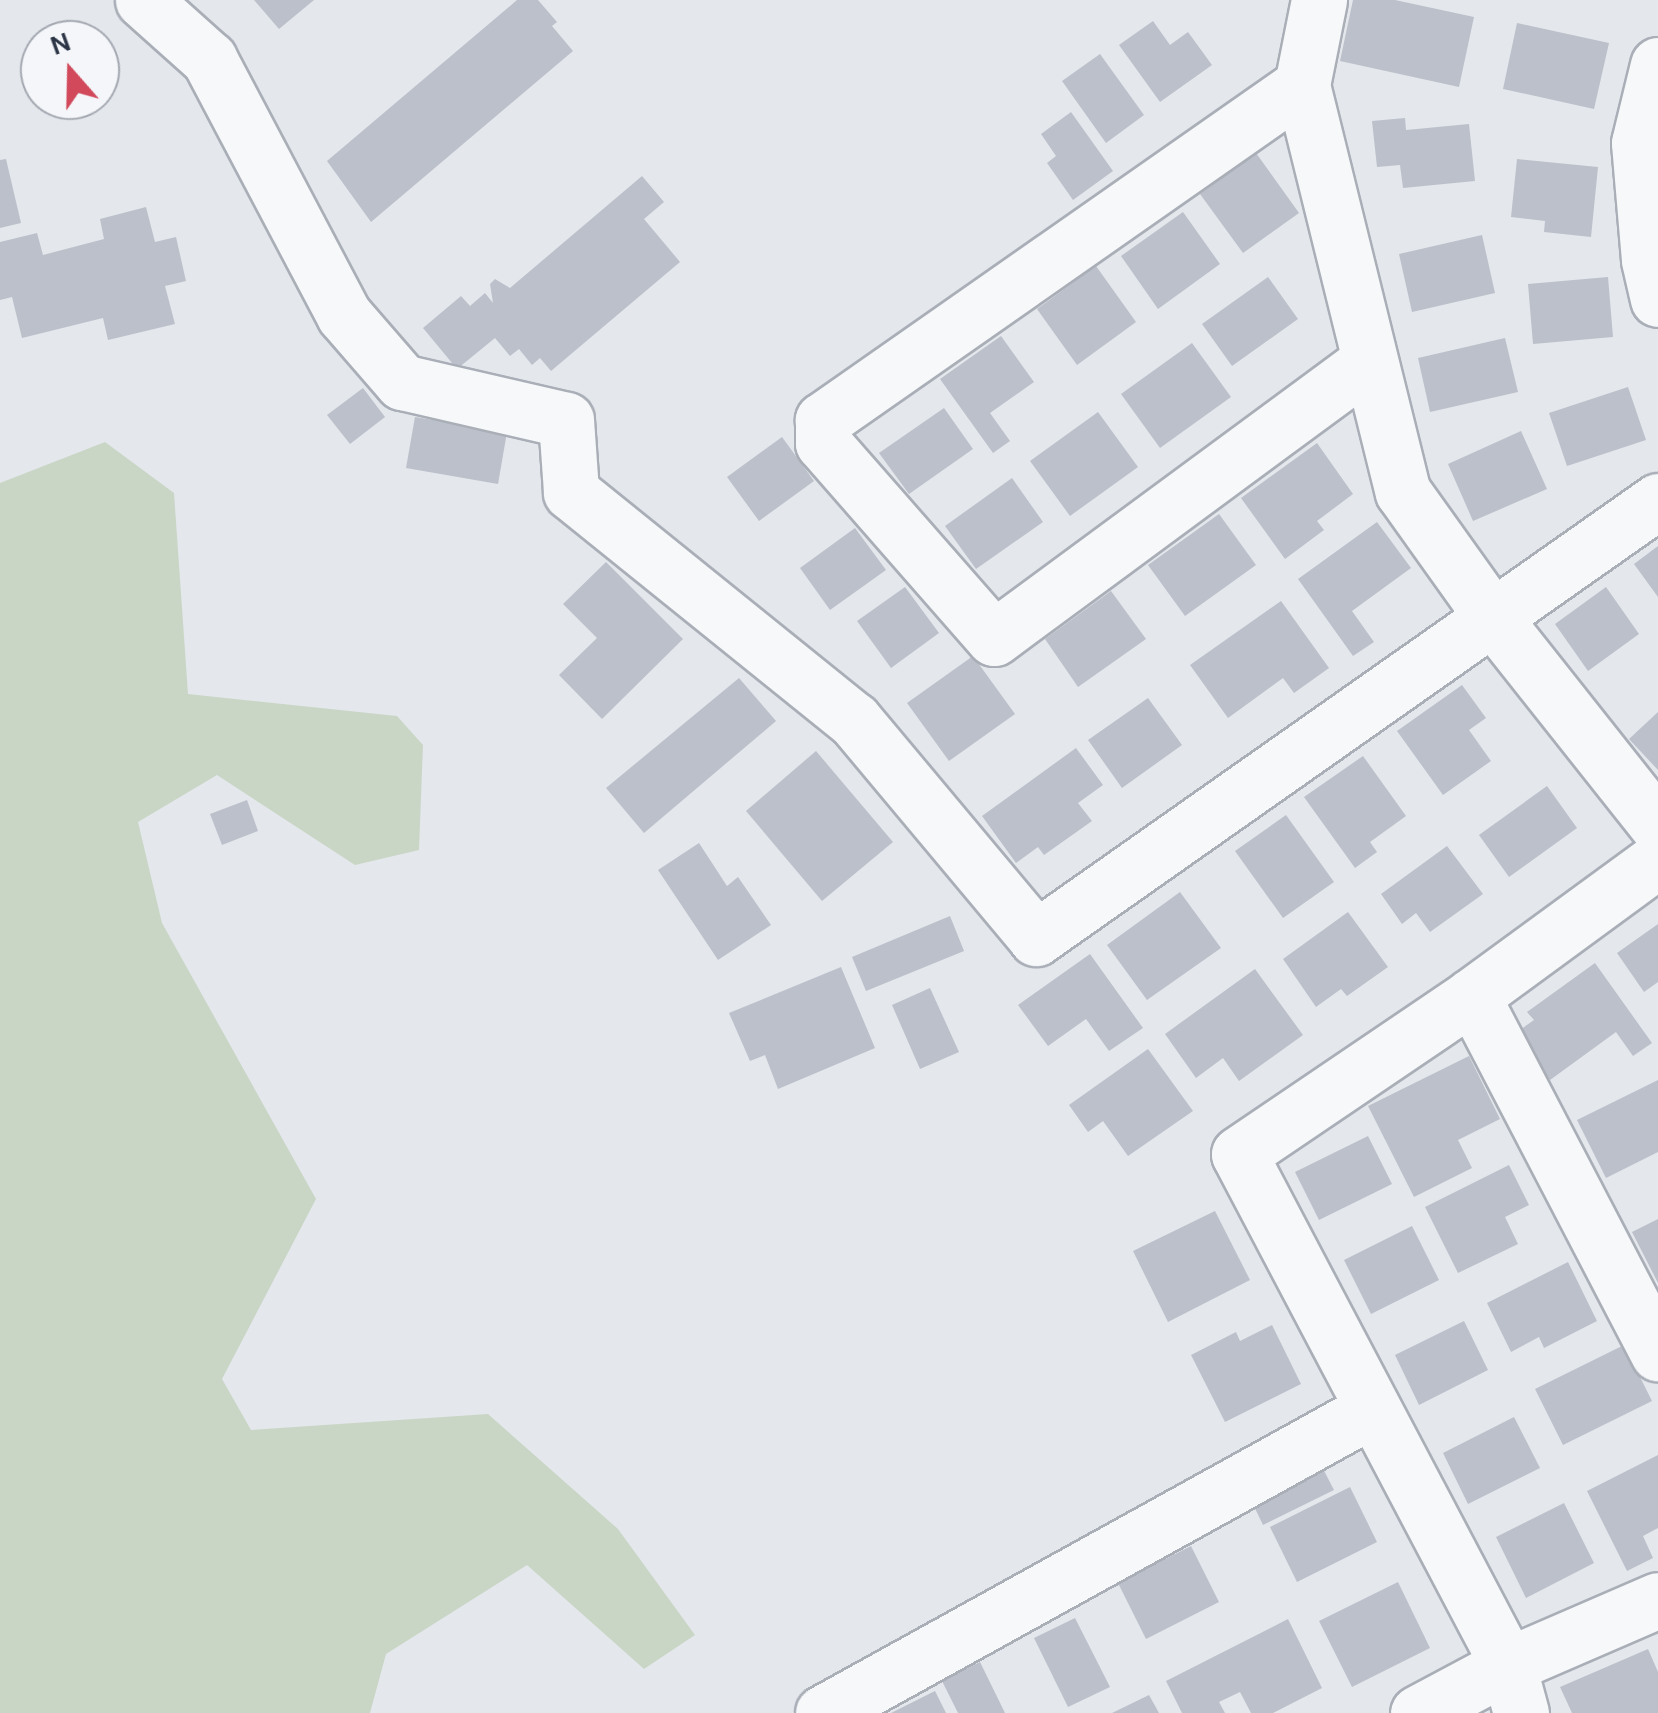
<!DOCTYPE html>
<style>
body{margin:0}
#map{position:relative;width:1658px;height:1713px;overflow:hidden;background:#e4e7ec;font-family:Karla,sans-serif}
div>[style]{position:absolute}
.green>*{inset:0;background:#c9d6c5}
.building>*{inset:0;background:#bbc0ca}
.roads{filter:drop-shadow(2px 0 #a9aeb7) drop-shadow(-2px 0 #a9aeb7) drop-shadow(0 2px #a9aeb7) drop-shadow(0 -2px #a9aeb7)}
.minor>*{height:55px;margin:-27.5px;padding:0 27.5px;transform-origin:27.5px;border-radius:27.5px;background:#f7f8fa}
span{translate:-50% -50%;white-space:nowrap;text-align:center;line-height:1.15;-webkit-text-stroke:10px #f4f6f9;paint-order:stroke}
.north{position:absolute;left:20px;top:20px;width:100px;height:100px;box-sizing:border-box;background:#f4f6f9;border:2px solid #a4a8b1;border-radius:50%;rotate:340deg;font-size:28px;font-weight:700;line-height:40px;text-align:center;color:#2b3445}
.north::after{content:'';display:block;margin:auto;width:35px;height:45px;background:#d1495b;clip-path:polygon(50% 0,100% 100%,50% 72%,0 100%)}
</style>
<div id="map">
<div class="green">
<div style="clip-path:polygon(105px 442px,174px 493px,188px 694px,397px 716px,423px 745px,419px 850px,355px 865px,217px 775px,138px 822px,162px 923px,316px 1199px,222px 1379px,251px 1430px,488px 1414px,618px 1529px,695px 1635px,644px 1669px,527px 1565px,386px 1654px,370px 1713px,0 1713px,0 483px)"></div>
</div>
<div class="building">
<div style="clip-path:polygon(254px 0,314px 0,279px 29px)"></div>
<div style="clip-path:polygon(517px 0,538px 0,557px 22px,552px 26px,573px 51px,371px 222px,327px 161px)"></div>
<div style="clip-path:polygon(1353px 0,1395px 0,1474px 17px,1459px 87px,1340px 61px)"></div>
<div style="clip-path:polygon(1153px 21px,1170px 45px,1188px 32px,1212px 65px,1160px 102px,1119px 45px)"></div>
<div style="clip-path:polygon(1517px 23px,1609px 43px,1594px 109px,1503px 89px)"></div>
<div style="clip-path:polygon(1100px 54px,1144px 115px,1106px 143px,1062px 81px)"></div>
<div style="clip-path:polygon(1071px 112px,1113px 171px,1073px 200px,1047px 163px,1056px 156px,1041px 134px)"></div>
<div style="clip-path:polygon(1405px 118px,1406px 130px,1469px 124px,1475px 181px,1403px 188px,1400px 165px,1377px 167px,1372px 121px)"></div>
<div style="clip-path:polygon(1256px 153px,1299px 213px,1243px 253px,1200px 194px)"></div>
<div style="clip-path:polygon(6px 159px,21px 223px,0 228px,0 160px)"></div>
<div style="clip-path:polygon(1517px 159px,1598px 167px,1591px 237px,1544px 232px,1545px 221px,1511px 217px)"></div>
<div style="clip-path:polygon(642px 176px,664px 202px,644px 219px,680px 262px,551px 371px,540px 358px,532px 365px,519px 349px,510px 356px,495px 338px,457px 369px,423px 328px,461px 296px,470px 306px,485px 293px,493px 303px,490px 284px,495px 279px,510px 288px)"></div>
<div style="clip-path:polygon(146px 207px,155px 242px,176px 237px,186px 281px,165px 286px,175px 324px,108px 340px,103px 318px,22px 338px,12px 297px,0 300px,0 242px,37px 233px,43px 255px,104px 239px,100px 219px)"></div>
<div style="clip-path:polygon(1183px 212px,1220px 264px,1158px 309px,1121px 256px)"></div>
<div style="clip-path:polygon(1482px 235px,1495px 293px,1412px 312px,1399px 254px)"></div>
<div style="clip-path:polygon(1096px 266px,1136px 322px,1077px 365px,1037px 309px)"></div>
<div style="clip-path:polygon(1268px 277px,1298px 319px,1232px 366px,1202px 324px)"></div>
<div style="clip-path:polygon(1608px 277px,1613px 337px,1533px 344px,1528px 284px)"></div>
<div style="clip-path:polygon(1001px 336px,1034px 382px,990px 413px,1010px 441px,993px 453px,940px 379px)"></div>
<div style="clip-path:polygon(1505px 338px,1518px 392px,1430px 412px,1418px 358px)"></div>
<div style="clip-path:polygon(1192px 343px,1231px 397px,1160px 448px,1121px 394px)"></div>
<div style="clip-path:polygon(1628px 387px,1646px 440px,1567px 466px,1549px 413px)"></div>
<div style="clip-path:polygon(363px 388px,385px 417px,350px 444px,327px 415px)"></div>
<div style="clip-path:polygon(944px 408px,973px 449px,909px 494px,879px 453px)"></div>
<div style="clip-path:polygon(1098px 412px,1138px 467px,1070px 516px,1030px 461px)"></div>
<div style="clip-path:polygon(415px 417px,507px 432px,498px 484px,406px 468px)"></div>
<div style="clip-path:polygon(1521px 431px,1547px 489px,1473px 521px,1448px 464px)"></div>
<div style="clip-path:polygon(782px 437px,814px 481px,759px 521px,727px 477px)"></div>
<div style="clip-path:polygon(1317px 443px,1353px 494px,1317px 521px,1324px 530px,1285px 559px,1241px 498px)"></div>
<div style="clip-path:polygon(1012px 478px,1043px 522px,976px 569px,945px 526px)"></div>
<div style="clip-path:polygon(1219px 514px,1256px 565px,1185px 616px,1148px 565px)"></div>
<div style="clip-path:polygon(1377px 522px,1411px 568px,1352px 611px,1374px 642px,1353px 656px,1298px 579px)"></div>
<div style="clip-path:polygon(855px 528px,886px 570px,830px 610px,800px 568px)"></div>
<div style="clip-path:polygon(1658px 546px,1658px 597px,1634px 564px)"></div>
<div style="clip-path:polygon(606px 562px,683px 639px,602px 719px,559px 675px,597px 638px,563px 604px)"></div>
<div style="clip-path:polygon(905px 587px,939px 633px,891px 668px,857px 621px)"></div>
<div style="clip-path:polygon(1606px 587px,1639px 634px,1588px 671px,1555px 624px)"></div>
<div style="clip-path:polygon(1111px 591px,1146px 639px,1078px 687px,1045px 639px)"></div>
<div style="clip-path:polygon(1281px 601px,1329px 668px,1294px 693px,1283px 678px,1228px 718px,1190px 665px)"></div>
<div style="clip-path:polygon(973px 656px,1015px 714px,949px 761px,907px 703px)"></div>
<div style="clip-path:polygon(739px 678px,776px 721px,644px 833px,606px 788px)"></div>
<div style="clip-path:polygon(1462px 685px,1486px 718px,1469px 730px,1491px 761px,1443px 795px,1397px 731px)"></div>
<div style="clip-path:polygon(1148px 698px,1182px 745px,1122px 788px,1088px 740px)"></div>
<div style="clip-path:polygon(1658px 712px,1658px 770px,1629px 739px)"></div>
<div style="clip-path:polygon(1076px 748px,1103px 785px,1078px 803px,1092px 821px,1044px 855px,1038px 847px,1016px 863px,982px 816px)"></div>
<div style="clip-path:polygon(816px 751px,893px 842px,822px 901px,746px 811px)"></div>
<div style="clip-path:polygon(1363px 756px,1406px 816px,1370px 842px,1377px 852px,1355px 868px,1304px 797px)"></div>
<div style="clip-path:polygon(1547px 786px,1577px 828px,1509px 877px,1479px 835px)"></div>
<div style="clip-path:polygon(247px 800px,258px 831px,222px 845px,210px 814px)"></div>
<div style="clip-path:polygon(1286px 815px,1334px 882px,1283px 918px,1235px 851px)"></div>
<div style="clip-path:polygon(699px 843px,727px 886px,738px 877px,771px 925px,718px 960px,658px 870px)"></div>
<div style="clip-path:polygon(1447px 846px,1483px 894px,1430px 932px,1416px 913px,1402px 924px,1381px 894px)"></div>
<div style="clip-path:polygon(1180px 892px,1221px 948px,1147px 1000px,1107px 945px)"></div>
<div style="clip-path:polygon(1348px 912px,1388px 967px,1347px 996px,1341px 989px,1316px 1007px,1283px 959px)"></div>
<div style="clip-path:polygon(950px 916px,964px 951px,866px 991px,852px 957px)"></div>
<div style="clip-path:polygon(1658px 924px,1658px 982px,1644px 992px,1617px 953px)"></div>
<div style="clip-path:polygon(1090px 954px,1143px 1028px,1109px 1051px,1086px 1019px,1048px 1046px,1018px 1005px)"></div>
<div style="clip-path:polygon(1595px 963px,1652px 1043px,1633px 1056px,1616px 1032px,1550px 1080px,1517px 1032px,1534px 1020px,1527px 1012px)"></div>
<div style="clip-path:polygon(841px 967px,875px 1048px,778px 1089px,765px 1055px,750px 1061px,729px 1013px)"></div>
<div style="clip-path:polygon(1255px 969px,1303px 1035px,1239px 1081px,1223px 1058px,1196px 1078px,1165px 1034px)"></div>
<div style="clip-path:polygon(930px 988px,959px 1052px,920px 1069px,892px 1005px)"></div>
<div style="clip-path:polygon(1148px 1049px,1193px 1111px,1128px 1156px,1103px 1121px,1088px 1132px,1069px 1105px)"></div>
<div style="clip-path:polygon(1469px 1056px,1500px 1119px,1458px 1140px,1472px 1168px,1414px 1197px,1368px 1106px)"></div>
<div style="clip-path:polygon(1658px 1080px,1658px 1152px,1606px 1178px,1577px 1120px)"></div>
<div style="clip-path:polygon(1368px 1136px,1392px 1184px,1319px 1220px,1295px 1172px)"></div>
<div style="clip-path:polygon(1509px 1165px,1529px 1205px,1505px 1217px,1518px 1244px,1458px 1273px,1425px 1207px)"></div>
<div style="clip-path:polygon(1215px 1211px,1250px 1280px,1168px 1322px,1133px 1251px)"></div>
<div style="clip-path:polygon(1658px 1219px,1658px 1283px,1632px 1232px)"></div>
<div style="clip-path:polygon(1412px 1226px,1439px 1280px,1371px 1314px,1344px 1260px)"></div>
<div style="clip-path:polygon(1568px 1262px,1597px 1321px,1544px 1348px,1539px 1337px,1511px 1352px,1487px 1303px)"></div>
<div style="clip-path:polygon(1464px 1321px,1488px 1370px,1419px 1405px,1395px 1355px)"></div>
<div style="clip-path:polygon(1272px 1325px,1301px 1384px,1225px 1422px,1191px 1355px,1236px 1332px,1240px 1341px)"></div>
<div style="clip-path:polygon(1624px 1345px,1652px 1401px,1563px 1445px,1535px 1389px)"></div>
<div style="clip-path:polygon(1514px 1417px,1540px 1468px,1468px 1504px,1443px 1453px)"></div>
<div style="clip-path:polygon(1658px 1455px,1658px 1528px,1643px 1536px,1653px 1558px,1627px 1571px,1587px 1491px)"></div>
<div style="clip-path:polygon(1321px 1465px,1334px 1490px,1263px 1525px,1251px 1500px)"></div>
<div style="clip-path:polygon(1350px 1487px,1377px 1542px,1297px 1582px,1270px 1527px)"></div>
<div style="clip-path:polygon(1564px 1503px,1594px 1563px,1526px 1598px,1496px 1537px)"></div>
<div style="clip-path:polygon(1191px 1546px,1219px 1602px,1146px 1639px,1118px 1583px)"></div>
<div style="clip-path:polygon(1398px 1582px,1430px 1648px,1352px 1687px,1319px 1621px)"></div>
<div style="clip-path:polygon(1075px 1618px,1110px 1687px,1068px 1707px,1034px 1638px)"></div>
<div style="clip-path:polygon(1288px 1619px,1322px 1688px,1273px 1713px,1251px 1713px,1240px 1692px,1219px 1702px,1225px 1713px,1182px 1713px,1166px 1681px)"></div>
<div style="clip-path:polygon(1648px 1649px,1658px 1672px,1658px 1713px,1572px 1713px,1560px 1687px)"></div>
<div style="clip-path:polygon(980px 1662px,1005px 1713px,958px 1713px,942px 1681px)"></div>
<div style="clip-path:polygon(935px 1691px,946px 1713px,891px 1713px)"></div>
<div style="clip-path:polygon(1149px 1695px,1159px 1713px,1112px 1713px)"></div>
</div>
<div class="roads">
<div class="minor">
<div style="left:143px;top:0;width:89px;rotate:41.8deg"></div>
<div style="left:209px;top:59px;width:289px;rotate:62.2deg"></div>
<div style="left:344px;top:315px;width:89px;rotate:49.1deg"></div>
<div style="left:402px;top:382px;width:168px;rotate:13deg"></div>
<div style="left:566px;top:420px;width:72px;rotate:86deg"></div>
<div style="left:571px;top:492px;width:363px;rotate:38.9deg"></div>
<div style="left:854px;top:720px;width:284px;rotate:50.1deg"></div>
<div style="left:1036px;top:938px;width:760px;rotate:-35.09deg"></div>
<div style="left:1319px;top:0;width:87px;rotate:101.3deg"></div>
<div style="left:1302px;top:85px;width:419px;rotate:76.1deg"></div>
<div style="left:1403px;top:492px;width:155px;rotate:54.5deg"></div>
<div style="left:1493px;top:618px;width:265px;rotate:51.6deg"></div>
<div style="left:1658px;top:65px;width:80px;rotate:103.7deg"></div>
<div style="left:1639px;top:143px;width:117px;rotate:85.1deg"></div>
<div style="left:1649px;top:260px;width:40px;rotate:77deg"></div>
<div style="left:1302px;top:85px;width:585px;rotate:145.03deg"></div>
<div style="left:823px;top:420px;width:23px;rotate:90deg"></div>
<div style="left:823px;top:443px;width:259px;rotate:48.8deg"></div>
<div style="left:994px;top:638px;width:463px;rotate:-36.4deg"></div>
<div style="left:1472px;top:996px;width:403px;rotate:62.5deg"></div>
<div style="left:823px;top:1713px;width:628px;rotate:-28.93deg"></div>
<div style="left:1418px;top:1713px;width:102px;rotate:-28.1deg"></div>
<div style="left:1508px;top:1665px;width:163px;rotate:-23.4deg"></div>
<div style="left:1521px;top:1713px;width:50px;rotate:-105.2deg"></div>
<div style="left:1508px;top:1665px;width:577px;rotate:-117.76deg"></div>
<div style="left:1239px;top:1154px;width:282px;rotate:-34.1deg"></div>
<div style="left:1472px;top:996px;width:230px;rotate:-36.2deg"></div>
</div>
</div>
<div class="north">N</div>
</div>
